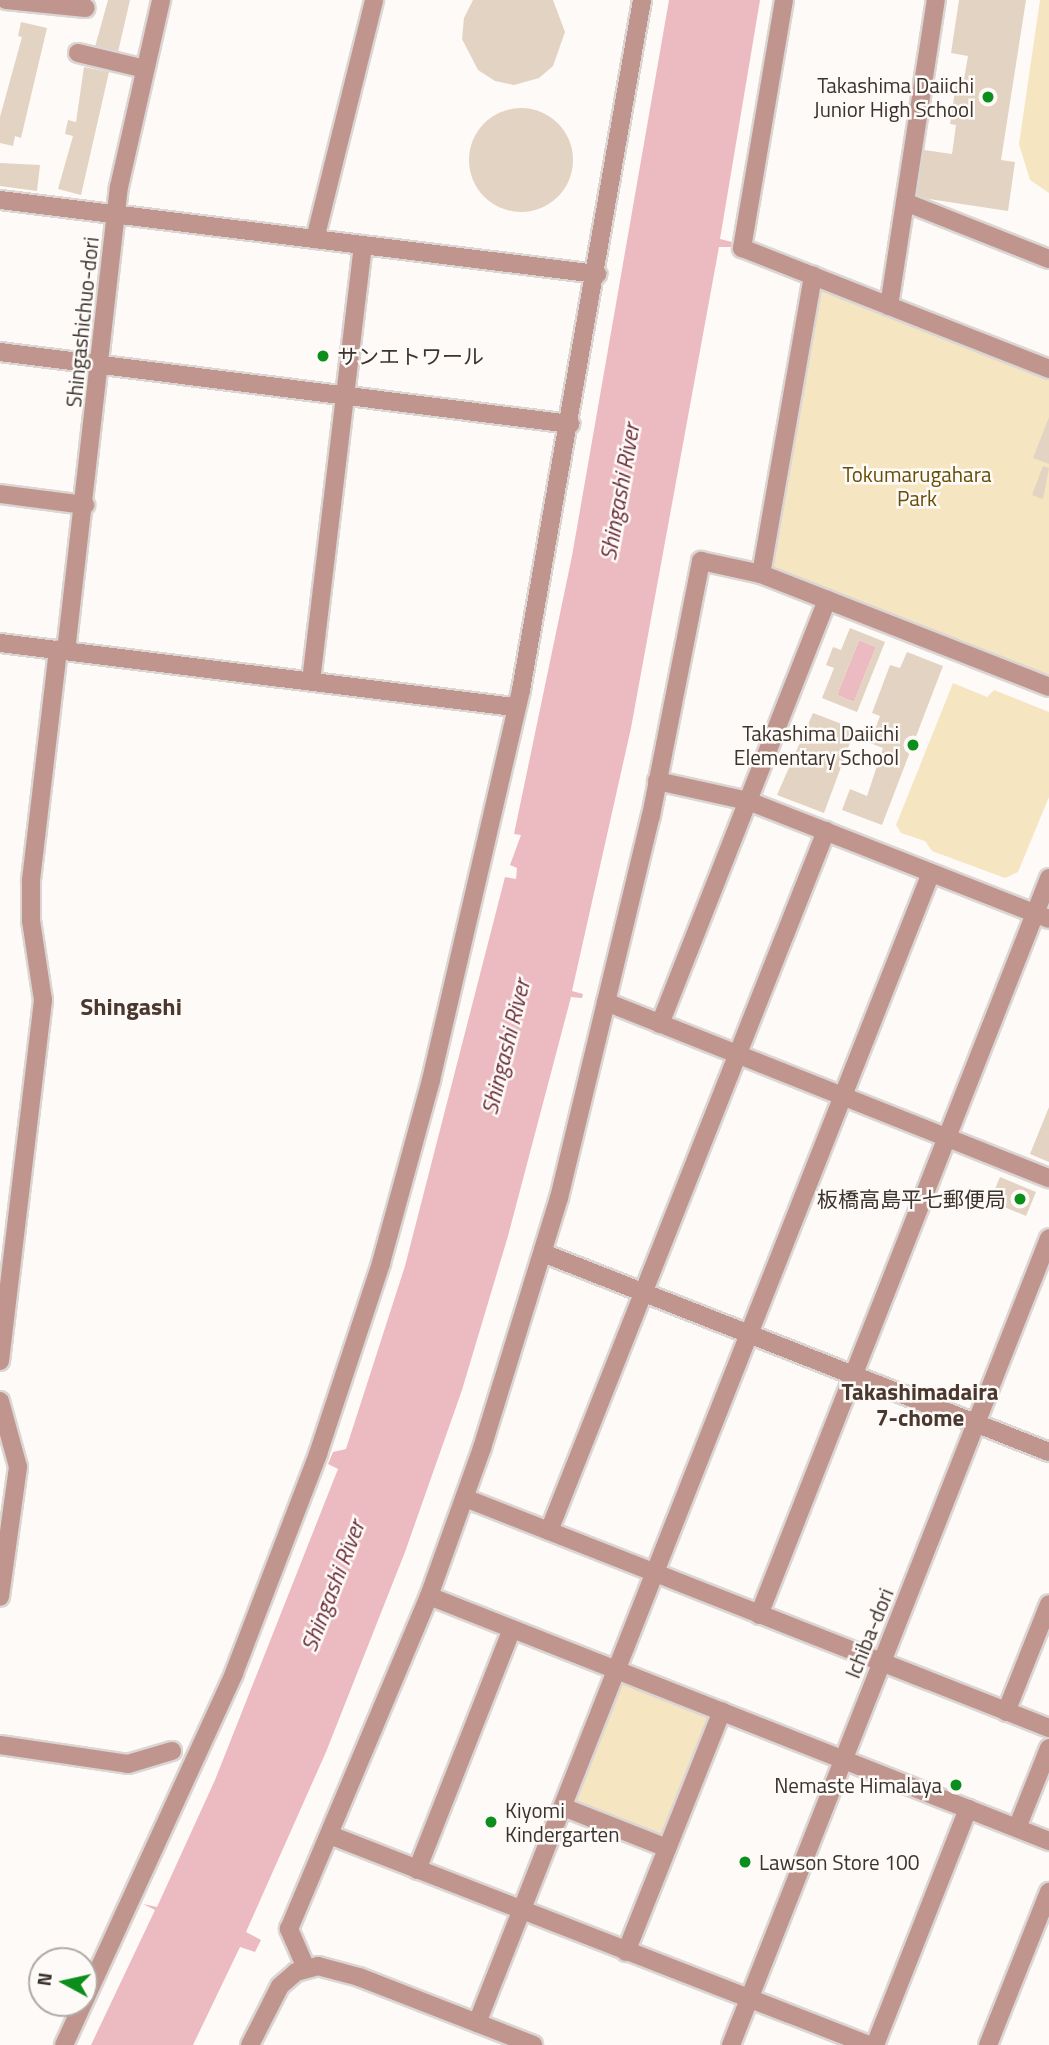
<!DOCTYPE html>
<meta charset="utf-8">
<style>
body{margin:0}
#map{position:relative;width:1049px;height:2045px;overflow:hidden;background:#fefaf7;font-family:"Titillium Web","Noto Sans JP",sans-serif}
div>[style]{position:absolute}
.green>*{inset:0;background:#f6e5c1}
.water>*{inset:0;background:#ecbbc1}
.building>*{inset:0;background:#e3d3c2}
.round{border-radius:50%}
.roads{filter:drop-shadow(2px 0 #dbd6d3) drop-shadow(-2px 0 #dbd6d3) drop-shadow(0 2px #dbd6d3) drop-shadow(0 -2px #dbd6d3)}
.minor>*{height:18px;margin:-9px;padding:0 9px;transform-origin:9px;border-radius:9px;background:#c0958e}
.dots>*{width:19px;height:19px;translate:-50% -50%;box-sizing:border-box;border:4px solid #fefaf7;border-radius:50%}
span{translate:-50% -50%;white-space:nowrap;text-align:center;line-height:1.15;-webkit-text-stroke:5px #fefaf7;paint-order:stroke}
.poi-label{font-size:21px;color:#3b332e}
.right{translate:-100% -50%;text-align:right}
.left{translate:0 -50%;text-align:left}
.street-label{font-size:21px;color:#3b332e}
.park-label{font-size:21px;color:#674e07}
.water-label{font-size:23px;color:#682c37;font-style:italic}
.neighbourhood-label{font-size:23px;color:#4a382f;font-weight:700}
.quarter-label{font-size:24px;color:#4a382f;font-weight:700}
.north{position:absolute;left:28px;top:1947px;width:70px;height:70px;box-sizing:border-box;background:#fefaf7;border:2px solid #b0aaa7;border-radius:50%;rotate:278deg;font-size:19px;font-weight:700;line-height:28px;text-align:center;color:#3b332e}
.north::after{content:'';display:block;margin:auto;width:24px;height:32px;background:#0c8e1c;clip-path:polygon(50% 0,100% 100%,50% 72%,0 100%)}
</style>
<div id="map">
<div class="green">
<div style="clip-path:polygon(1040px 0,1049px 0,1049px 193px,1030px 180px,1019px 144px)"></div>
<div style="clip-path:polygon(823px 290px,1049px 379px,1049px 680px,772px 571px,770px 565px,816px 294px)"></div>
<div style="clip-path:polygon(953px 683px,987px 697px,994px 690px,1049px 712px,1049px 797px,1018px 872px,1005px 878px,932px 851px,925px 841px,901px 833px,896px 825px)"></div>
<div style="clip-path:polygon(626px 1681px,706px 1713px,710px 1722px,665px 1835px,657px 1838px,577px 1806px,573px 1799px,619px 1684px)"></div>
</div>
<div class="water">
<div style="clip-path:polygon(669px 0,760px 0,720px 239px,732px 242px,731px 247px,719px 247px,631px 728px,572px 991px,583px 994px,582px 998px,571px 997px,508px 1236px,462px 1390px,405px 1552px,326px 1752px,246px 1932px,261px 1940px,255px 1952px,240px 1947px,193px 2045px,91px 2045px,155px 1910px,143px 1904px,157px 1907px,215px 1780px,338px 1469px,328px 1464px,333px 1452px,346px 1449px,405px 1266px,505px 877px,516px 879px,517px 868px,510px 865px,521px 835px,514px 834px,572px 556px)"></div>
<div style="clip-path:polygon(859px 640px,876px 647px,854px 702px,837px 695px)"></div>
</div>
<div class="building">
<div style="clip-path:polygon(108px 0,130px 0,118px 52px,95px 47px)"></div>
<div style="clip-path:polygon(473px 0,553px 0,565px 32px,553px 66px,539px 78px,514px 85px,495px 81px,478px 70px,462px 39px,464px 18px)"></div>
<div style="clip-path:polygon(959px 0,1026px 0,1001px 160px,1015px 162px,1008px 211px,916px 197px,924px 150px,952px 154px,956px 125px,950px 124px,956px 84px,963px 85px,968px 56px,951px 53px)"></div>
<div style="clip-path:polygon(21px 22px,47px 28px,21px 138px,15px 136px,13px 146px,0 143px,0 117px,22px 37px,18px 36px)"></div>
<div style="clip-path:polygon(84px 67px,109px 72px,81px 195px,58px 189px,73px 136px,65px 134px,68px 120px,76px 122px)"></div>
<div class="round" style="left:469px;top:108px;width:104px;height:104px"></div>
<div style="clip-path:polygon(0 163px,40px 165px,37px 191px,0 186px)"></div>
<div style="clip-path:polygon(1049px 417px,1049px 464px,1033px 458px)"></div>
<div style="clip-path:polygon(1043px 466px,1049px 468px,1043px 499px,1032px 495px)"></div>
<div style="clip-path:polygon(evenodd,850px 628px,885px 642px,857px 712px,822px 698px,834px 668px,826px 665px,833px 647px,841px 650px,850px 628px,859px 640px,876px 647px,854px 702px,837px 695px,859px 640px)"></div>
<div style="clip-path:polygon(907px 652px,943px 666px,882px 825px,842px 810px,850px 789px,867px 796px,883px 748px,870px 743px,880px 716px,872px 713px,890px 665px,900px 668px)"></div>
<div style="clip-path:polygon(813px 713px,855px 729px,824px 813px,777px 795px)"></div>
<div style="clip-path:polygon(1049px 1107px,1049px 1162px,1030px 1154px)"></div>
<div style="clip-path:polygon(1000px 1177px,1036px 1192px,1026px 1216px,990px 1201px)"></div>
</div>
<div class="roads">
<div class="minor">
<div style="left:6px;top:0;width:80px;rotate:5.7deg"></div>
<div style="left:784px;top:0;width:252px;rotate:99.6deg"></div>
<div style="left:742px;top:248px;width:330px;rotate:21.5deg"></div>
<div style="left:78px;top:53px;width:69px;rotate:13.4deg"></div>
<div style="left:0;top:200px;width:602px;rotate:7.07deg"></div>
<div style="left:905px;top:202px;width:155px;rotate:21.6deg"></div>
<div style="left:315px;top:239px;width:246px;rotate:-76.1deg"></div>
<div style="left:889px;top:306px;width:310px;rotate:-81.3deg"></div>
<div style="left:0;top:352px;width:575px;rotate:7.2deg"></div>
<div style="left:0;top:494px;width:86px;rotate:7.4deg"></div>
<div style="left:761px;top:574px;width:303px;rotate:-80.1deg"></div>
<div style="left:0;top:643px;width:518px;rotate:7.1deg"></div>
<div style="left:66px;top:651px;width:467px;rotate:-83.5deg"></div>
<div style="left:119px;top:187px;width:192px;rotate:-77.3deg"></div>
<div style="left:311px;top:681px;width:439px;rotate:-83.2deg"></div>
<div style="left:657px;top:781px;width:93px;rotate:12.4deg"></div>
<div style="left:748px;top:801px;width:323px;rotate:21.4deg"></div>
<div style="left:606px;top:1002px;width:477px;rotate:21.7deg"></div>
<div style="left:660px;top:1024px;width:456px;rotate:-68.5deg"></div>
<div style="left:543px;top:1253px;width:544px;rotate:21.47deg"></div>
<div style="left:0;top:1361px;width:364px;rotate:-83.2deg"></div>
<div style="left:43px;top:1000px;width:80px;rotate:-98.6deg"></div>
<div style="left:31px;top:921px;width:41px;rotate:-90deg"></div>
<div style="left:31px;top:880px;width:232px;rotate:-83.3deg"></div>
<div style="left:0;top:1401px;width:68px;rotate:74.7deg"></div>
<div style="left:18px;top:1467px;width:131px;rotate:97.9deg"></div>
<div style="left:465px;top:1498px;width:628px;rotate:21.5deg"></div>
<div style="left:549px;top:1531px;width:753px;rotate:-68.41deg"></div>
<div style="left:429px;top:1596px;width:667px;rotate:21.56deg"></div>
<div style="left:759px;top:1615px;width:792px;rotate:-68.52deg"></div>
<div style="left:1006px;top:1712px;width:116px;rotate:-68.3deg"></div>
<div style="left:0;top:1745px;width:129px;rotate:8.4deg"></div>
<div style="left:128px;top:1764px;width:46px;rotate:-16.5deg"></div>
<div style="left:563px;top:1807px;width:112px;rotate:21.5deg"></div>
<div style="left:1017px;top:1828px;width:86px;rotate:-68.2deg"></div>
<div style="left:330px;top:1835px;width:578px;rotate:21.29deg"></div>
<div style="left:417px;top:1870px;width:259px;rotate:-68.5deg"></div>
<div style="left:626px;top:1952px;width:259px;rotate:-68.3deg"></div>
<div style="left:306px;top:1968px;width:43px;rotate:-113.6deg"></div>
<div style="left:289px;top:1929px;width:361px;rotate:-67.2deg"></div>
<div style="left:429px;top:1596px;width:157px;rotate:-70.3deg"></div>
<div style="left:482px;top:1448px;width:262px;rotate:-72.9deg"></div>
<div style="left:559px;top:1198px;width:393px;rotate:-76.5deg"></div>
<div style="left:651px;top:816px;width:260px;rotate:-78.9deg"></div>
<div style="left:701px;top:561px;width:61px;rotate:12.2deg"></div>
<div style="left:761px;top:574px;width:309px;rotate:21.4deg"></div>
<div style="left:477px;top:2023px;width:1236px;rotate:-68.46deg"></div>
<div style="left:64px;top:2045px;width:409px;rotate:-65.4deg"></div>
<div style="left:234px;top:1673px;width:235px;rotate:-69deg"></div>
<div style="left:318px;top:1454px;width:201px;rotate:-71.7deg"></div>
<div style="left:381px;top:1263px;width:190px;rotate:-74.7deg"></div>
<div style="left:431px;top:1080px;width:400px;rotate:-77deg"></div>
<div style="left:521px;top:690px;width:701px;rotate:-80.05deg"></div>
<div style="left:250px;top:2045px;width:66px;rotate:-63deg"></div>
<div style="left:280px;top:1986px;width:21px;rotate:-41deg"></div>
<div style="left:296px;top:1972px;width:23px;rotate:-15deg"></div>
<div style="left:318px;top:1966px;width:42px;rotate:15deg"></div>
<div style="left:359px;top:1977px;width:187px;rotate:21.3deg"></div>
<div style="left:731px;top:2045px;width:867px;rotate:-68.49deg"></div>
<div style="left:875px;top:2045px;width:254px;rotate:-68.5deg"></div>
<div style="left:988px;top:2045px;width:165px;rotate:-68.3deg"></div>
</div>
</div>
<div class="dots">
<div style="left:988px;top:97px;background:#0c8e1c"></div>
<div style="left:323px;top:356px;background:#0c8e1c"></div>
<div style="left:913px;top:745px;background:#0c8e1c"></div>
<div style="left:1020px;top:1199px;background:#0c8e1c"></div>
<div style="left:956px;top:1785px;background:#0c8e1c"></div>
<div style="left:491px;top:1822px;background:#0c8e1c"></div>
<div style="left:745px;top:1862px;background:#0c8e1c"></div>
</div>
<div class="poi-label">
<span class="right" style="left:974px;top:97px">Takashima Daiichi<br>Junior High School</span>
<span class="left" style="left:337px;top:356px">サンエトワール</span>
<span class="right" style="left:899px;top:745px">Takashima Daiichi<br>Elementary School</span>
<span class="right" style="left:1006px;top:1199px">板橋高島平七郵便局</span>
<span class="right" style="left:942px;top:1785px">Nemaste Himalaya</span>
<span class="left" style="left:505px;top:1822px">Kiyomi<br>Kindergarten</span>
<span class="left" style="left:759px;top:1862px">Lawson Store 100</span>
</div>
<div class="street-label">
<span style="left:82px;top:322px;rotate:-84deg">Shingashichuo-dori</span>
<span style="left:869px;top:1633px;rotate:-68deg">Ichiba-dori</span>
</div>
<div class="park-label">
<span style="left:917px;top:486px">Tokumarugahara<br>Park</span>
</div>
<div class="water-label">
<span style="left:620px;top:492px;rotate:-80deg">Shingashi River</span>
<span style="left:506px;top:1047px;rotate:-76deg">Shingashi River</span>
<span style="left:333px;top:1586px;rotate:-69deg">Shingashi River</span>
</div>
<div class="neighbourhood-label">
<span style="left:920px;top:1405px">Takashimadaira<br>7-chome</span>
</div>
<div class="quarter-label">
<span style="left:131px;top:1007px">Shingashi</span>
</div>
<div class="north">N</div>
</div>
